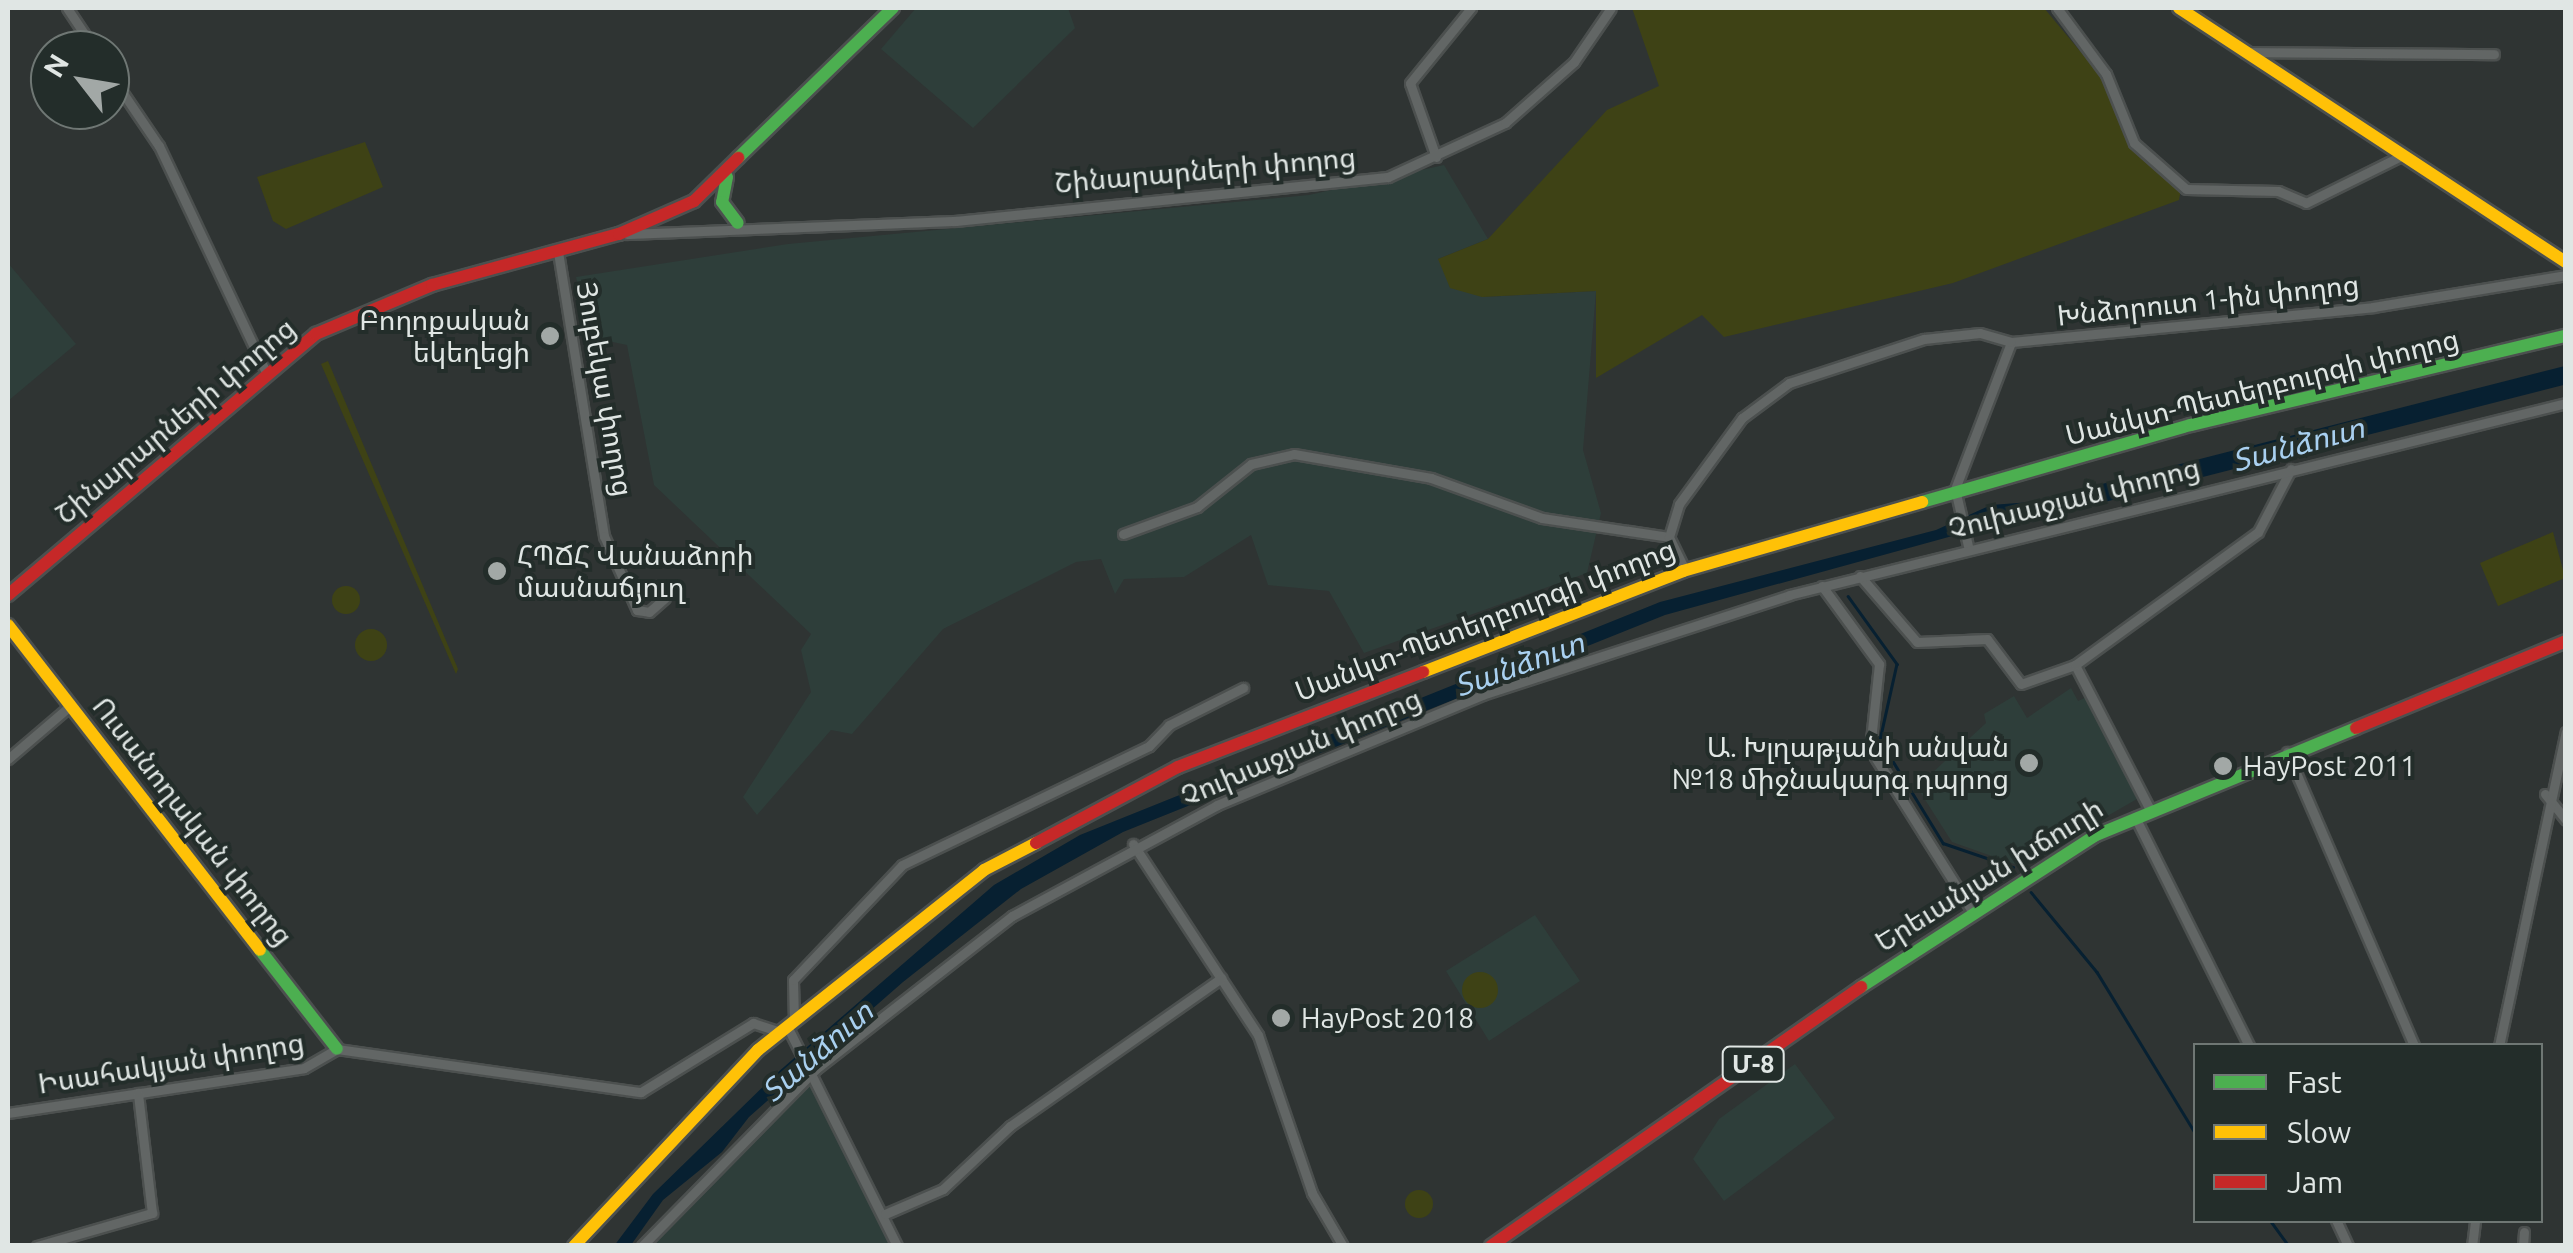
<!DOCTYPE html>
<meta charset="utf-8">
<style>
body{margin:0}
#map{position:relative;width:2573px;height:1253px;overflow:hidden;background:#2f3433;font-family:Ubuntu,"Noto Sans Armenian",sans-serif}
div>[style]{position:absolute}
.built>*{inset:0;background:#2e3e3a}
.green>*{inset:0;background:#3e4215}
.round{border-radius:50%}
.water>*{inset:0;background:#072031}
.stream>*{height:2.5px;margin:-1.25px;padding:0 1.25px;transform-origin:1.25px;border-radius:1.25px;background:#072031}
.river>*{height:18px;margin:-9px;padding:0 9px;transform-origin:9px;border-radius:9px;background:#072031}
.roads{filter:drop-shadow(2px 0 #4c504f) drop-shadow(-2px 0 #4c504f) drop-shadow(0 2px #4c504f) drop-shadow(0 -2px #4c504f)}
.street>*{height:9px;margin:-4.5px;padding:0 4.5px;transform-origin:4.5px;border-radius:4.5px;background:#626665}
.fast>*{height:12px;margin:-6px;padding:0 6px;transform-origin:6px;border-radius:6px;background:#4caf50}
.slow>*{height:12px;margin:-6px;padding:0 6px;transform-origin:6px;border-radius:6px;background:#ffc107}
.jam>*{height:12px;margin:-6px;padding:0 6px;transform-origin:6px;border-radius:6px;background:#c62828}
.dots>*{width:28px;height:28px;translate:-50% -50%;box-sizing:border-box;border:5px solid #232d2a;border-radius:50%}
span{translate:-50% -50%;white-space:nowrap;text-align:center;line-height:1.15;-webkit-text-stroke:8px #232d2a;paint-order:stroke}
.shield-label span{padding:2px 8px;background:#232d2a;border:2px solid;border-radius:8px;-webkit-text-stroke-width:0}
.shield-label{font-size:25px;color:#e0e6e4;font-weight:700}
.street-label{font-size:28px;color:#e0e6e4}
.poi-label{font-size:28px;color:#e0e6e4}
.right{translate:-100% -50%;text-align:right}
.left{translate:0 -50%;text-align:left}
.water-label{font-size:30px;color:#a9d0f0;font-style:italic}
.frame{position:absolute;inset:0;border:10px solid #e0e6e4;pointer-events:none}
.legend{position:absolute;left:2193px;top:1043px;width:350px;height:180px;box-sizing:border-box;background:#232d2a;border:2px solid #6f7774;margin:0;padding:12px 18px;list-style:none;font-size:30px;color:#e0e6e4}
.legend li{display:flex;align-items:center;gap:20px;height:50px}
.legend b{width:50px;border:2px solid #6f7774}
.north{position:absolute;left:30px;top:30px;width:100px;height:100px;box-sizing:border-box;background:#232d2a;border:2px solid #6f7774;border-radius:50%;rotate:301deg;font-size:28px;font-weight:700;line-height:40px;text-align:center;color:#e0e6e4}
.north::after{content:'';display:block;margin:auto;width:35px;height:45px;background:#a2a8a6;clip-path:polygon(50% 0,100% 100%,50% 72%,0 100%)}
</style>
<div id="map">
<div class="built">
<div style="clip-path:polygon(916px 8px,1068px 8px,1075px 28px,973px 128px,881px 49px)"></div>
<div style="clip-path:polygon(1444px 165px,1488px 239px,1438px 259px,1482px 297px,1596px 291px,1583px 450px,1601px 513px,1587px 573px,1364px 653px,1329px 591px,1268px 585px,1251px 535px,1184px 577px,1124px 579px,1115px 594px,1101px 559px,1076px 562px,943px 629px,852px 734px,831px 730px,757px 815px,743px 797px,811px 692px,801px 650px,811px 634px,654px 485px,627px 345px,589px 337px,576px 277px,788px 244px,1309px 195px)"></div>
<div style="clip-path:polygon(8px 263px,76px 344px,8px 401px)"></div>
<div style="clip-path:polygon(2071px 688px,2078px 701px,2087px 697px,2137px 799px,2020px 866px,1952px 842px,1917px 787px,1986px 723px,1984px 714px,2014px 696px,2027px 718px)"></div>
<div style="clip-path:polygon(1535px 915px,1580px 981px,1489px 1041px,1446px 971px)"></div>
<div style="clip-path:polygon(1795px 1064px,1835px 1118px,1724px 1201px,1693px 1159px,1719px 1119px)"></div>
<div style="clip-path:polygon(814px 1078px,892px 1246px,649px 1246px)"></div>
</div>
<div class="green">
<div style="clip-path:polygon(1632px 8px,2044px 8px,2100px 75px,2130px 148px,2181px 189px,2179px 200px,1953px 283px,1724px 337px,1702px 315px,1596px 378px,1596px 291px,1482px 297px,1450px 288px,1438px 259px,1488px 239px,1607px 110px,1659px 86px)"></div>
<div style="clip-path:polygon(365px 142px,383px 187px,286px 229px,273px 221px,257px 177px)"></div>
<div style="clip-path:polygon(328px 361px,458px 669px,456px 674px,321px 364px)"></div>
<div style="clip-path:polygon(2553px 532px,2565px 578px,2498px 606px,2480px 563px)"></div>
<div class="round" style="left:332px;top:586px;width:28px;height:28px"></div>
<div class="round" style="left:355px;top:629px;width:32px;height:32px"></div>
<div class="round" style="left:1462px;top:972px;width:36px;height:36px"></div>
<div class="round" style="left:1405px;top:1190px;width:28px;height:28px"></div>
</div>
<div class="water">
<div style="clip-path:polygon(2094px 497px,1665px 615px,1123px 832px,1021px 889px,903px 982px,749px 1117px,722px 1152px,663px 1200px,631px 1245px,614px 1246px,653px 1194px,777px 1073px,994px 885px,1080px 835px,1660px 602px,1936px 530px,1991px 505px)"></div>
</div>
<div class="stream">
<div style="left:1848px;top:596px;width:84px;rotate:54.2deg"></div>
<div style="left:1897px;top:664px;width:78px;rotate:102.6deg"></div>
<div style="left:1880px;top:740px;width:121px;rotate:58.5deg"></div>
<div style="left:1943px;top:843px;width:74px;rotate:18.9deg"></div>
<div style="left:2031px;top:892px;width:104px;rotate:50.5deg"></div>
<div style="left:2097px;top:972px;width:190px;rotate:58.6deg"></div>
<div style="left:2270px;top:1220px;width:32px;rotate:54deg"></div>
</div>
<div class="river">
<div style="left:2072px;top:501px;width:510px;rotate:-14.31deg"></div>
</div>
<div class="roads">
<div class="street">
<div style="left:67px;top:8px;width:50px;rotate:56.3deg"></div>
<div style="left:2057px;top:8px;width:82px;rotate:53.4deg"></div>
<div style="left:2106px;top:74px;width:74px;rotate:67.9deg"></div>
<div style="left:2134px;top:143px;width:69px;rotate:41.5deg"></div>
<div style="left:2186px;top:189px;width:92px;rotate:1.2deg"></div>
<div style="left:2278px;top:191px;width:30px;rotate:23deg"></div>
<div style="left:2306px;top:203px;width:106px;rotate:-26.3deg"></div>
<div style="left:2245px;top:52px;width:249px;rotate:0.5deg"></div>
<div style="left:110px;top:74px;width:87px;rotate:55.8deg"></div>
<div style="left:159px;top:146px;width:252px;rotate:64.7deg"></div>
<div style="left:1436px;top:157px;width:78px;rotate:-109.4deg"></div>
<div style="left:1410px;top:83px;width:97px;rotate:-50.9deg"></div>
<div style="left:627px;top:234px;width:328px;rotate:-2.3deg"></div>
<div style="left:955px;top:221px;width:435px;rotate:-5.8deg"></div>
<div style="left:1388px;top:177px;width:129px;rotate:-24.8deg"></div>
<div style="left:1505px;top:123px;width:92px;rotate:-41.5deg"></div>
<div style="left:1574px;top:62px;width:65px;rotate:-55.6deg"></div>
<div style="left:558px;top:252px;width:288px;rotate:80.8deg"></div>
<div style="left:604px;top:536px;width:81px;rotate:66deg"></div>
<div style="left:637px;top:610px;width:12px;rotate:9deg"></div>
<div style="left:649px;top:612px;width:21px;rotate:-41deg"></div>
<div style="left:1123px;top:534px;width:79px;rotate:-20deg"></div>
<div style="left:1197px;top:507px;width:69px;rotate:-38.5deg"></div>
<div style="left:1251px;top:464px;width:44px;rotate:-13.1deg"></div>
<div style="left:1294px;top:454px;width:139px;rotate:9.9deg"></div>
<div style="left:1431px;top:478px;width:118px;rotate:19.8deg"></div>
<div style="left:1542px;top:518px;width:128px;rotate:8.5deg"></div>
<div style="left:1968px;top:546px;width:58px;rotate:-102.8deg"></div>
<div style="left:1955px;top:489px;width:157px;rotate:-69.1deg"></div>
<div style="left:2011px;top:342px;width:364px;rotate:-5.5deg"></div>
<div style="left:2373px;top:307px;width:196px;rotate:-9.4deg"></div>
<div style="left:1685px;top:570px;width:37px;rotate:-116deg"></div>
<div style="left:1669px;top:537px;width:34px;rotate:-73deg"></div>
<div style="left:1679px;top:504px;width:107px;rotate:-53.8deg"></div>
<div style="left:1742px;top:418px;width:59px;rotate:-36.7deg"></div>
<div style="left:1789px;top:383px;width:142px;rotate:-18.1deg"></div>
<div style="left:1924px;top:339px;width:56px;rotate:-6.1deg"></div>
<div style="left:1980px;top:333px;width:32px;rotate:16deg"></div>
<div style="left:1860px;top:576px;width:87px;rotate:49.2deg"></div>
<div style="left:1917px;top:642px;width:70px;rotate:-2.5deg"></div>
<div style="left:1987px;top:639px;width:56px;rotate:52.9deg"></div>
<div style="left:2021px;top:684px;width:57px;rotate:-19.4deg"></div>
<div style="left:2075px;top:665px;width:161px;rotate:62.6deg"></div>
<div style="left:1822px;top:586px;width:97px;rotate:53.8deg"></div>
<div style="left:1879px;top:664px;width:85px;rotate:96deg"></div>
<div style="left:1870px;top:749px;width:191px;rotate:57.8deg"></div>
<div style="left:2075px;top:665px;width:226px;rotate:-36deg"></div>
<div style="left:2258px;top:532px;width:71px;rotate:-62.4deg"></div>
<div style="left:2287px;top:752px;width:320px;rotate:66.6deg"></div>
<div style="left:8px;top:759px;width:83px;rotate:-40.6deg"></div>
<div style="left:2545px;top:794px;width:33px;rotate:51deg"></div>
<div style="left:2135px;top:817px;width:256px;rotate:63.5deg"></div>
<div style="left:1133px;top:844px;width:228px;rotate:56.8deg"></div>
<div style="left:1258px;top:1035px;width:167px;rotate:71.1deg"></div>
<div style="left:1312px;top:1193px;width:61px;rotate:59.7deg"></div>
<div style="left:794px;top:1021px;width:41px;rotate:-91.4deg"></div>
<div style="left:793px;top:980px;width:158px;rotate:-46.5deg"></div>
<div style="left:902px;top:865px;width:274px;rotate:-25.7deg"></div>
<div style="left:1149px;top:746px;width:29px;rotate:-46deg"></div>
<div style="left:1169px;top:725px;width:83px;rotate:-26.6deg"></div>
<div style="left:788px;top:1028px;width:244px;rotate:63.4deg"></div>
<div style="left:2499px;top:1046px;width:321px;rotate:-78deg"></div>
<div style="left:8px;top:1113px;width:299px;rotate:-8.6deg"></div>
<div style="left:304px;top:1068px;width:38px;rotate:-30deg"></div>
<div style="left:337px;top:1049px;width:307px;rotate:8.1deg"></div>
<div style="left:641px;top:1092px;width:132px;rotate:-31.6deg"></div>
<div style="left:753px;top:1023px;width:29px;rotate:18deg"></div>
<div style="left:885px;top:1214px;width:63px;rotate:-23.3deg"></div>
<div style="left:943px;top:1189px;width:92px;rotate:-43.2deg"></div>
<div style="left:1010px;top:1126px;width:258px;rotate:-35deg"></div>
<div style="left:2336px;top:1220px;width:29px;rotate:65deg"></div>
<div style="left:37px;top:1246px;width:120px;rotate:-16deg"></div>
<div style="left:152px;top:1213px;width:121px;rotate:-96.7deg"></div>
<div style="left:642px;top:1246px;width:248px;rotate:-45.5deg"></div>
<div style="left:816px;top:1069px;width:249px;rotate:-38deg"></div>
<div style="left:1012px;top:916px;width:233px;rotate:-28.4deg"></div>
<div style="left:1217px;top:805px;width:287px;rotate:-22.5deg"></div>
<div style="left:1482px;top:695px;width:323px;rotate:-18deg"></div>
<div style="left:1789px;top:595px;width:800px;rotate:-13.88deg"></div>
<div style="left:2472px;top:1246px;width:26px;rotate:-83deg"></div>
<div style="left:2523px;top:1246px;width:14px;rotate:-86deg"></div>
</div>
<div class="fast">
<div style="left:738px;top:158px;width:216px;rotate:-44.1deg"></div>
<div style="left:727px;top:177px;width:25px;rotate:101deg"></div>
<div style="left:722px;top:202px;width:26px;rotate:53deg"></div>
<div style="left:1922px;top:502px;width:280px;rotate:-16deg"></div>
<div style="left:2191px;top:425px;width:385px;rotate:-13.4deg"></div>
<div style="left:260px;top:950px;width:125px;rotate:52.1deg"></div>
<div style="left:1861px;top:987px;width:278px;rotate:-32.9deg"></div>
<div style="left:2094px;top:836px;width:283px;rotate:-22.4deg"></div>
</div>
<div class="slow">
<div style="left:2179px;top:8px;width:463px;rotate:33.3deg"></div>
<div style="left:8px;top:625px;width:411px;rotate:52.2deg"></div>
<div style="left:1423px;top:672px;width:279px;rotate:-21.2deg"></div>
<div style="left:1683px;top:571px;width:249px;rotate:-16.1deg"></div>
<div style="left:574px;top:1246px;width:269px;rotate:-46.8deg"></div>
<div style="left:758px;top:1050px;width:289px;rotate:-38.5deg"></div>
<div style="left:984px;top:870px;width:59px;rotate:-27.4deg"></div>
</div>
<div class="jam">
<div style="left:8px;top:595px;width:404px;rotate:-40.3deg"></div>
<div style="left:316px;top:334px;width:126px;rotate:-22.9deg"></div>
<div style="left:432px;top:285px;width:194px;rotate:-15.3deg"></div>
<div style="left:619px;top:234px;width:82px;rotate:-23.7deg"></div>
<div style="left:694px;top:201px;width:62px;rotate:-44.3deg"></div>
<div style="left:2356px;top:728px;width:227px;rotate:-22.5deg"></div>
<div style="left:1036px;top:843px;width:161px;rotate:-28.2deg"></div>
<div style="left:1178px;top:767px;width:263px;rotate:-21.2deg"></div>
<div style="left:1491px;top:1246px;width:452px;rotate:-35deg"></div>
</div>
</div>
<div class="dots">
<div style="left:550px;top:336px;background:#a2a8a6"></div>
<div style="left:497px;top:571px;background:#a2a8a6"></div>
<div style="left:2029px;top:763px;background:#a2a8a6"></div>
<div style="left:2223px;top:766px;background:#a2a8a6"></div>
<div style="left:1281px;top:1018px;background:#a2a8a6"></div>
</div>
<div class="shield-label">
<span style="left:1753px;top:1064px">Մ-8</span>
</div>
<div class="street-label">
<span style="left:1205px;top:170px;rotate:-5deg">Շինարարների փողոց</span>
<span style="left:2208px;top:300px;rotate:-6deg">Խնձորուտ 1-ին փողոց</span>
<span style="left:2262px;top:387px;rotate:-14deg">Սանկտ-Պետերբուրգի փողոց</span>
<span style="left:605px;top:389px;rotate:80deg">Յուբեկա փողոց</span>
<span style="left:175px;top:421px;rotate:-40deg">Շինարարների փողոց</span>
<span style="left:2074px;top:498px;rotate:-14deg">Չուխաջյան փողոց</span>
<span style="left:1485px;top:620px;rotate:-21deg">Սանկտ-Պետերբուրգի փողոց</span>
<span style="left:1301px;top:747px;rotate:-23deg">Չուխաջյան փողոց</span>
<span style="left:193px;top:821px;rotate:52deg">Ուսանողական փողոց</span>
<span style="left:1989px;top:875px;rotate:-32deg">Երեւանյան խճուղի</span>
<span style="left:171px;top:1063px;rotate:-9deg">Իսահակյան փողոց</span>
</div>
<div class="poi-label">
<span class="right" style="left:530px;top:336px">Բողոքական<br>եկեղեցի</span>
<span class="left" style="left:517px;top:571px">ՀՊՃՀ Վանաձորի<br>մասնաճյուղ</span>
<span class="right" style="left:2009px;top:763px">Ա. Խլղաթյանի անվան<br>№18 միջնակարգ դպրոց</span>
<span class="left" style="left:2243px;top:766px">HayPost 2011</span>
<span class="left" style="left:1301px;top:1018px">HayPost 2018</span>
</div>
<div class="water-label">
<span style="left:2298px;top:444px;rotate:-15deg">Տանձուտ</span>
<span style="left:1519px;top:664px;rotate:-20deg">Տանձուտ</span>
<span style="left:817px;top:1051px;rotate:-41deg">Տանձուտ</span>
</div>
<div class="frame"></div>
<ul class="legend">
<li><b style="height:12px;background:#4caf50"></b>Fast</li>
<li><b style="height:12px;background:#ffc107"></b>Slow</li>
<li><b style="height:12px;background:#c62828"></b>Jam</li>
</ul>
<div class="north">N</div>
</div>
